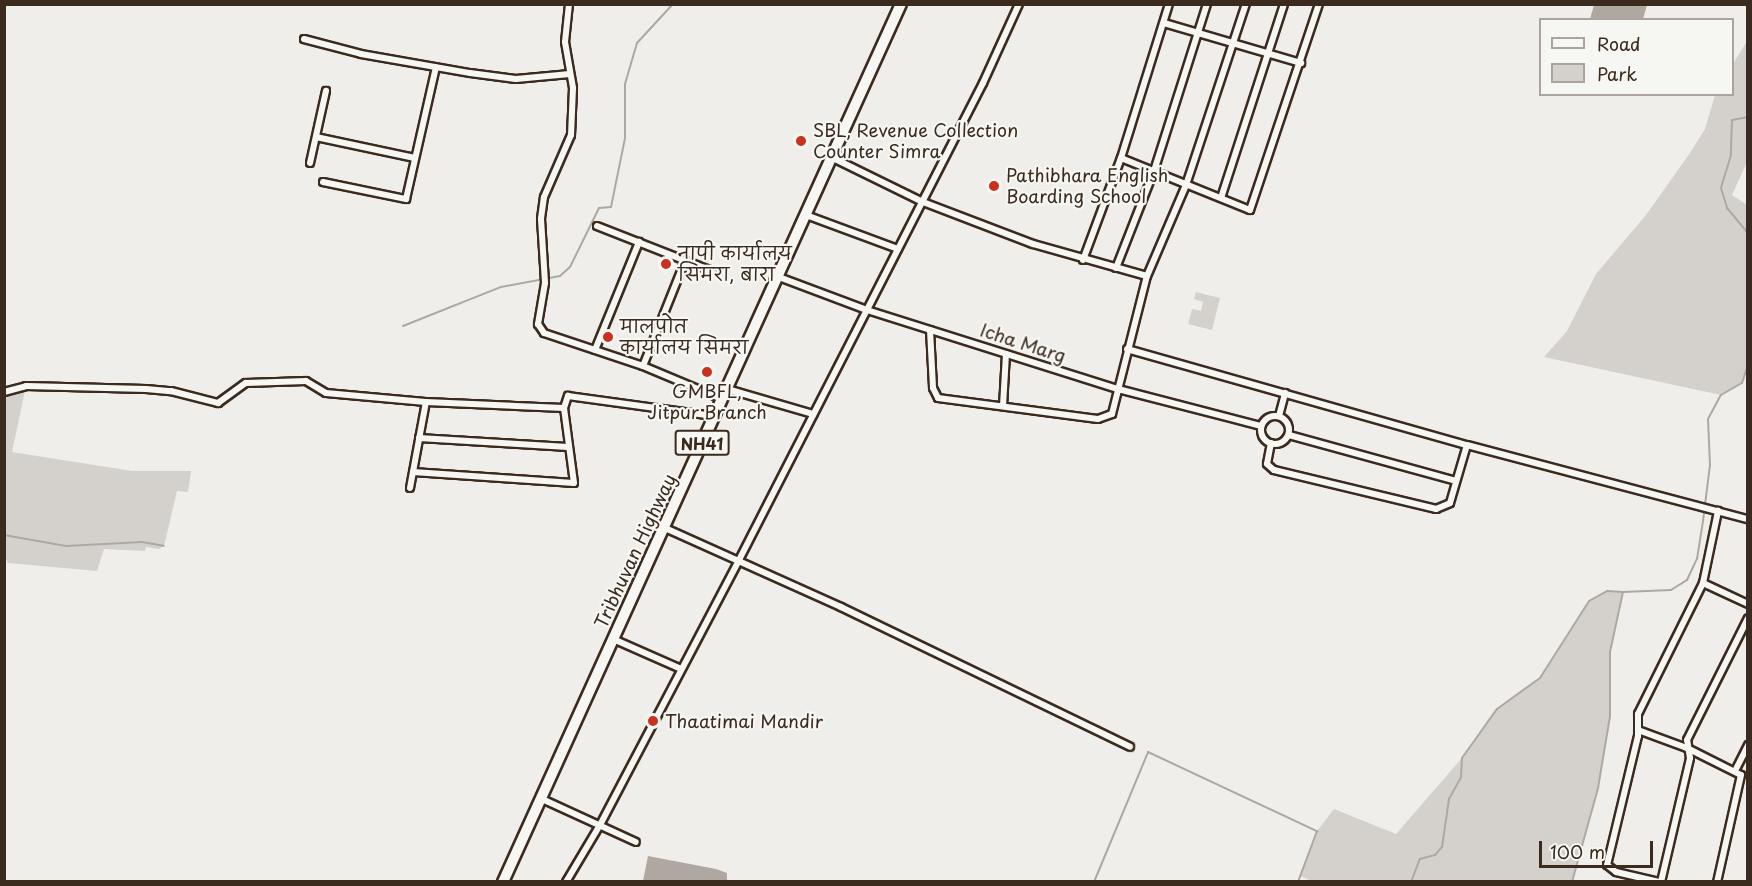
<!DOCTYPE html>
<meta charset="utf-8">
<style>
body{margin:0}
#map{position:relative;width:1752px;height:886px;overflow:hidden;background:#efeeea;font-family:"Playpen Sans","Playpen Sans Deva",sans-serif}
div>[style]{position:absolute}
.green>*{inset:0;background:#d4d1cc}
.water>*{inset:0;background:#afa8a1}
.stream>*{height:2px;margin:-1px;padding:0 1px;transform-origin:1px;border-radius:1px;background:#afa8a1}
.roads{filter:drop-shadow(2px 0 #3b2a1e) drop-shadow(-2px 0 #3b2a1e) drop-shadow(0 2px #3b2a1e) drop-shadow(0 -2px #3b2a1e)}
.street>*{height:6px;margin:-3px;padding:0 3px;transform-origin:3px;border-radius:3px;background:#f6f6f2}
.street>.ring{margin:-3px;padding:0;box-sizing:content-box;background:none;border:6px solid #f6f6f2;border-radius:50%}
.highway>*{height:10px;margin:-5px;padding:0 5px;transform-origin:5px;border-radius:5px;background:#f6f6f2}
.dots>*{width:16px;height:16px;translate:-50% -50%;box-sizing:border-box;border:3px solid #f6f6f2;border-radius:50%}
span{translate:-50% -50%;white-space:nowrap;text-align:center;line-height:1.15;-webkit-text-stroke:4.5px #f6f6f2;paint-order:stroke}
.shield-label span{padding:2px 4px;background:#f6f6f2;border:2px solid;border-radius:4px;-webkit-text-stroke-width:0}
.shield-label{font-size:16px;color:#3b2a1e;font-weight:700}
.poi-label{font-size:18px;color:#3b2a1e}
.left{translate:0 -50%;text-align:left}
.street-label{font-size:18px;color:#3b2a1e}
.frame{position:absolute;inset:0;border:6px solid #3b2a1e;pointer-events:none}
.legend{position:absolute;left:1539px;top:18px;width:195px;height:78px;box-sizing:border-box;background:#f6f6f2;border:2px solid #aba49d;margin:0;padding:8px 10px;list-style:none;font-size:18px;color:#3b2a1e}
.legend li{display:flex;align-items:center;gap:12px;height:30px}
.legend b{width:30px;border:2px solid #aba49d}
.scale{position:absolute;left:1539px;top:841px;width:114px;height:27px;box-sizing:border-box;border:3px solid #3b2a1e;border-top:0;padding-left:8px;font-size:18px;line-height:21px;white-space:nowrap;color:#3b2a1e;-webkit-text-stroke:4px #f6f6f2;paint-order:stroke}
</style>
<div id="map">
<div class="green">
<div style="clip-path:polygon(1747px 41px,1747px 162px,1732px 195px,1747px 205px,1748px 364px,1742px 383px,1721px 395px,1544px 357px,1567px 331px,1596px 274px,1646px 215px,1690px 153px,1705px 129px,1715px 95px,1732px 94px,1733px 64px)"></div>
<div style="clip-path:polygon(1196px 292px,1220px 298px,1212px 330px,1188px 324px,1192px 309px,1201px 311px,1203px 302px,1194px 299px)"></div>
<div style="clip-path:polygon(26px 386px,12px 452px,132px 471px,191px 471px,188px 492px,177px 491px,164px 546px,159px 549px,146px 547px,145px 551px,104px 549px,97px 571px,8px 563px,5px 557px,5px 392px)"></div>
<div style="clip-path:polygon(1607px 591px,1623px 592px,1610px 652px,1610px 717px,1598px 788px,1572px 881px,1314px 882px,1300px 876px,1317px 831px,1334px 809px,1396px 834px,1462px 758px,1497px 709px,1540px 678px,1589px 601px)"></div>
</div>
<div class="water">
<div style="clip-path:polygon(1594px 5px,1594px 4px,1647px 5px,1643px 19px,1590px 19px)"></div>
<div style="clip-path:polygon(648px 856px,716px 869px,727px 873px,727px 881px,643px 881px)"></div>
</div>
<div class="stream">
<div style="left:1748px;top:117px;width:16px;rotate:169deg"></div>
<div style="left:1732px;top:120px;width:35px;rotate:92deg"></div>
<div style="left:1731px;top:155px;width:34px;rotate:107deg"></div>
<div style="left:1721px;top:188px;width:21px;rotate:73deg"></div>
<div style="left:1727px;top:208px;width:33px;rotate:50deg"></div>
<div style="left:403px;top:326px;width:105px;rotate:-21.7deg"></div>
<div style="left:501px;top:287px;width:60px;rotate:-10.6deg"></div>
<div style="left:560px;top:276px;width:13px;rotate:-42deg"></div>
<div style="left:570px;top:267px;width:66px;rotate:-63.8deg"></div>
<div style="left:599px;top:208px;width:12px;rotate:-5deg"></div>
<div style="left:611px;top:207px;width:70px;rotate:-78.5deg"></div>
<div style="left:625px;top:138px;width:54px;rotate:-90deg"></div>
<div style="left:625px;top:84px;width:43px;rotate:-73.7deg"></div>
<div style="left:637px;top:43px;width:53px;rotate:-47.3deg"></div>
<div style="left:4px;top:535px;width:63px;rotate:10.1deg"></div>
<div style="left:66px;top:546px;width:76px;rotate:-3deg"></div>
<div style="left:142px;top:542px;width:22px;rotate:10deg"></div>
<div style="left:1094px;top:882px;width:141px;rotate:-67.4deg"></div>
<div style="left:1148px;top:752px;width:187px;rotate:25.1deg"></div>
<div style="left:1317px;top:831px;width:54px;rotate:110.4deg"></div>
<div style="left:1411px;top:882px;width:25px;rotate:-69deg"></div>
<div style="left:1420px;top:859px;width:16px;rotate:-15deg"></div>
<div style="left:1435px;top:855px;width:11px;rotate:-49deg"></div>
<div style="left:1442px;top:847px;width:49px;rotate:-81.7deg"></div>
<div style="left:1449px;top:799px;width:25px;rotate:-61deg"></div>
<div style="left:1461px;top:777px;width:19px;rotate:-87deg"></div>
<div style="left:1462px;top:758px;width:60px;rotate:-54.5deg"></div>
<div style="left:1497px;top:709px;width:53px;rotate:-35.8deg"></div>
<div style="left:1540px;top:678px;width:91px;rotate:-57.5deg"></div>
<div style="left:1589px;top:601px;width:21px;rotate:-29deg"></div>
<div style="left:1607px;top:591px;width:16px;rotate:4deg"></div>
<div style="left:1572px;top:882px;width:98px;rotate:-74.5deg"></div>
<div style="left:1598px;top:788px;width:73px;rotate:-80.5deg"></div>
<div style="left:1610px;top:716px;width:64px;rotate:-90deg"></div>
<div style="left:1610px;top:652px;width:61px;rotate:-77.8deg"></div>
<div style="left:1623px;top:592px;width:48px;rotate:-2.4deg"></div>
<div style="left:1671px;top:590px;width:19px;rotate:-32deg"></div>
<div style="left:1687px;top:580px;width:23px;rotate:-65deg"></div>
<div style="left:1697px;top:559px;width:38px;rotate:-81deg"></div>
<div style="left:1703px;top:521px;width:56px;rotate:-82.9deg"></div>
<div style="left:1710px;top:465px;width:46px;rotate:-92.5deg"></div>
<div style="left:1708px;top:419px;width:27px;rotate:-62deg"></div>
<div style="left:1721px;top:395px;width:24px;rotate:-30deg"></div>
<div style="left:1742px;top:383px;width:20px;rotate:-72deg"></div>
</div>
<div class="roads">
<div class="street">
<div style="left:569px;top:4px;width:38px;rotate:96deg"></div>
<div style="left:565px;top:42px;width:47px;rotate:80.1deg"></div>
<div style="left:573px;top:88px;width:47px;rotate:92.4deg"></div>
<div style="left:571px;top:135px;width:68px;rotate:113.5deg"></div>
<div style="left:544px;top:197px;width:22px;rotate:98deg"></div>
<div style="left:541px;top:219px;width:64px;rotate:86.4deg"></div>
<div style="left:545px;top:283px;width:42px;rotate:99.7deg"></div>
<div style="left:538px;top:324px;width:11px;rotate:56deg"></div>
<div style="left:544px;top:333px;width:104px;rotate:18.4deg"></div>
<div style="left:643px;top:366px;width:86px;rotate:22.7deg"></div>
<div style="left:1164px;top:23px;width:143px;rotate:16.3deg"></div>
<div style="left:304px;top:39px;width:59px;rotate:14.7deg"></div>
<div style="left:361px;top:54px;width:111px;rotate:9.9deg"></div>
<div style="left:470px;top:73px;width:46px;rotate:7.4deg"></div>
<div style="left:516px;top:79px;width:54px;rotate:-5.3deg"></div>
<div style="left:316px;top:137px;width:101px;rotate:12deg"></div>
<div style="left:833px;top:158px;width:100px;rotate:26.1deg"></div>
<div style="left:923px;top:202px;width:118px;rotate:20.9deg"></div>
<div style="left:1033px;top:244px;width:118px;rotate:15.7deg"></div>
<div style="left:1121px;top:158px;width:161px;rotate:-72.7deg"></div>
<div style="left:310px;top:163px;width:74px;rotate:-77.5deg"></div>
<div style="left:323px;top:182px;width:85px;rotate:11.6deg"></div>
<div style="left:406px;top:199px;width:135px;rotate:-77.2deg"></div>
<div style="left:1221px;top:198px;width:204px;rotate:-72deg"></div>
<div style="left:806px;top:215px;width:98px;rotate:20.3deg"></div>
<div style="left:597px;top:226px;width:123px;rotate:21.4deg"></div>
<div style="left:1083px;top:260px;width:109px;rotate:-69.6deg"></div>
<div style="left:1121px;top:158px;width:139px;rotate:22deg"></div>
<div style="left:1250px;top:210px;width:217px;rotate:-71.5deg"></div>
<div style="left:1116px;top:268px;width:104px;rotate:-68.6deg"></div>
<div style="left:1154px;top:171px;width:175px;rotate:-72.4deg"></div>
<div style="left:779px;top:277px;width:94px;rotate:20.6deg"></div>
<div style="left:867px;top:310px;width:263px;rotate:17.5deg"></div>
<div style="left:1118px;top:389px;width:148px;rotate:14.5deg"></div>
<div style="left:930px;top:330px;width:58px;rotate:87deg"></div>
<div style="left:933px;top:388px;width:11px;rotate:63deg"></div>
<div style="left:938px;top:398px;width:161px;rotate:7.5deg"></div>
<div style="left:1098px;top:419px;width:15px;rotate:-20deg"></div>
<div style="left:1112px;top:414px;width:142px;rotate:-75.8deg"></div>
<div style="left:1147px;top:276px;width:99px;rotate:-66.8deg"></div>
<div style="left:1186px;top:185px;width:191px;rotate:-71.7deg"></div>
<div style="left:1127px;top:349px;width:353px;rotate:15.8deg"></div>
<div style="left:1467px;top:445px;width:291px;rotate:14.8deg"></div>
<div style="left:595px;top:350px;width:117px;rotate:-67.8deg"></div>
<div style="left:643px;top:366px;width:113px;rotate:-68.2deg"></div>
<div style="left:727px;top:389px;width:90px;rotate:16.2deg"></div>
<div style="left:4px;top:392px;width:23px;rotate:-15deg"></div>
<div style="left:26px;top:386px;width:120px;rotate:1.4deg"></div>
<div style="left:146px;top:389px;width:25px;rotate:5deg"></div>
<div style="left:171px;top:391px;width:49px;rotate:14.3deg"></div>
<div style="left:218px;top:403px;width:34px;rotate:-36deg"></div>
<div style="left:246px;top:383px;width:60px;rotate:-1.9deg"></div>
<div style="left:306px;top:381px;width:23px;rotate:31deg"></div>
<div style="left:326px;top:393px;width:100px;rotate:5.1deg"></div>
<div style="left:426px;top:402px;width:138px;rotate:2.5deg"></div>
<div style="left:564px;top:408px;width:13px;rotate:-72deg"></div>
<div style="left:568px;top:396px;width:147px;rotate:7.8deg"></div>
<div style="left:1003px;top:406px;width:52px;rotate:-86.7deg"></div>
<div class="ring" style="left:1261px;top:416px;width:22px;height:22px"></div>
<div style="left:1279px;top:416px;width:24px;rotate:-75deg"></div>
<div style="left:1289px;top:435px;width:173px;rotate:15.4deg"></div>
<div style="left:419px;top:438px;width:149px;rotate:3.5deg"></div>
<div style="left:1271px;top:443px;width:21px;rotate:101deg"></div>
<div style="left:1267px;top:464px;width:9px;rotate:41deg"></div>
<div style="left:1274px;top:470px;width:167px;rotate:13.5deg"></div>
<div style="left:1436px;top:509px;width:15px;rotate:-23deg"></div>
<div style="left:1450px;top:503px;width:60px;rotate:-73.7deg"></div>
<div style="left:413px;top:472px;width:161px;rotate:3.9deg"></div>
<div style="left:574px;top:483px;width:76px;rotate:-97.6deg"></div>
<div style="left:410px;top:488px;width:87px;rotate:-79.5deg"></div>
<div style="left:665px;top:528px;width:193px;rotate:24.2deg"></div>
<div style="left:841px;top:607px;width:321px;rotate:25.8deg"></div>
<div style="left:1703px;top:583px;width:50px;rotate:25deg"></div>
<div style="left:613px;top:639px;width:74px;rotate:23.8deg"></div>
<div style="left:1638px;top:730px;width:52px;rotate:20.2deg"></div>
<div style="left:1687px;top:748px;width:60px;rotate:26.6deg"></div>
<div style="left:1741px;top:775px;width:110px;rotate:102.6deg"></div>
<div style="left:1736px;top:769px;width:27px;rotate:-63deg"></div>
<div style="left:542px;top:799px;width:103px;rotate:24.6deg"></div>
<div style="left:566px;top:882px;width:66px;rotate:-59.2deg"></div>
<div style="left:600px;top:825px;width:299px;rotate:-62.3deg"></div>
<div style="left:739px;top:560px;width:536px;rotate:-62.91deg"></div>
<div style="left:983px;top:83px;width:87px;rotate:-65.5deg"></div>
<div style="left:1659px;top:882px;width:44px;rotate:-166.9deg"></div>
<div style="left:1616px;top:872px;width:11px;rotate:-142deg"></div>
<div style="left:1607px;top:865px;width:133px;rotate:-76.5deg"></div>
<div style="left:1638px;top:736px;width:22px;rotate:-90deg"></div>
<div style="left:1638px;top:714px;width:146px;rotate:-63.6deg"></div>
<div style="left:1703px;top:583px;width:74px;rotate:-78.2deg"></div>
<div style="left:1661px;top:882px;width:127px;rotate:-76.8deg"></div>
<div style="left:1690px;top:758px;width:18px;rotate:-99deg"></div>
<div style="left:1687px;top:740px;width:136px;rotate:-63.4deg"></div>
</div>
<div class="highway">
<div style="left:503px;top:882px;width:964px;rotate:-65.62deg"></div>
</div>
</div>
<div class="dots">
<div style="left:801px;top:141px;background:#c8321e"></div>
<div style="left:994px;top:186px;background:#c8321e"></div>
<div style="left:666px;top:264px;background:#c8321e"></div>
<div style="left:608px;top:337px;background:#c8321e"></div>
<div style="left:707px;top:372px;background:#c8321e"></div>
<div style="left:653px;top:721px;background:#c8321e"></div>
</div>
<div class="shield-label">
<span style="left:702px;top:443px">NH41</span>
</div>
<div class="poi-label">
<span class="left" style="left:813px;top:141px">SBL, Revenue Collection<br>Counter Simra</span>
<span class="left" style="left:1006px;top:186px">Pathibhara English<br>Boarding School</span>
<span class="left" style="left:678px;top:264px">नापी कार्यालय<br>सिमरा, बारा</span>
<span class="left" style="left:620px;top:337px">मालपोत<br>कार्यालय सिमरा</span>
<span style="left:707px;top:402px">GMBFL,<br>Jitpur Branch</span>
<span class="left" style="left:665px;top:721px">Thaatimai Mandir</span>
</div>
<div class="street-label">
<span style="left:1023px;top:343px;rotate:18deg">Icha Marg</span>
<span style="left:635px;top:551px;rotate:-65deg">Tribhuvan Highway</span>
</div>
<div class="frame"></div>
<ul class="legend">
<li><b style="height:8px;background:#f6f6f2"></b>Road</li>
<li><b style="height:16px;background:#d4d1cc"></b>Park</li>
</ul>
<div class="scale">100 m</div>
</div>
